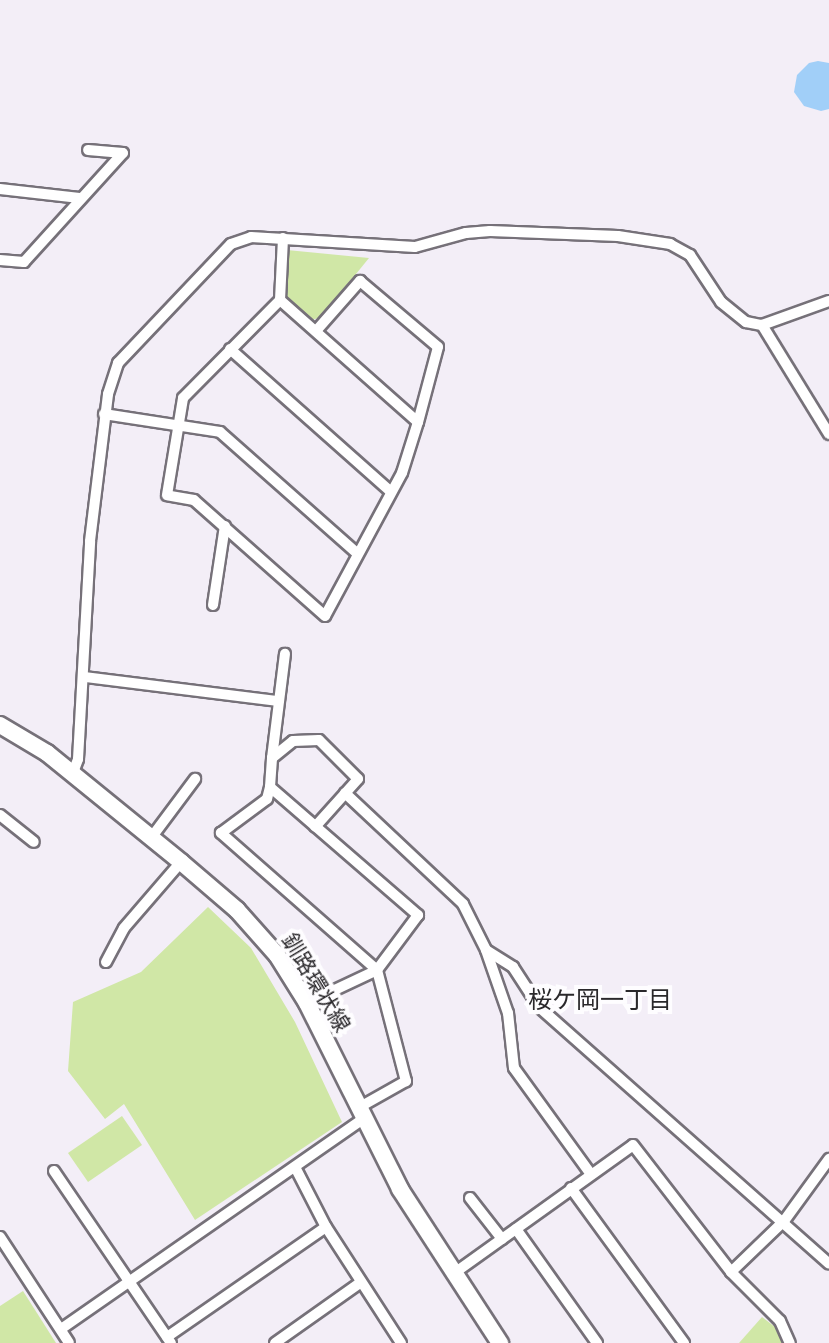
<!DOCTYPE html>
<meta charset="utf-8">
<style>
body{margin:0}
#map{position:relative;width:829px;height:1343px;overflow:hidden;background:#f3eef7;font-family:Karla,"Noto Sans JP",sans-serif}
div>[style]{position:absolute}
.green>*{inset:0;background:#d0e7a6}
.water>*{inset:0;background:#a1cff8}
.roads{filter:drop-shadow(2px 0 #767179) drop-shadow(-2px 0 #767179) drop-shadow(0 2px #767179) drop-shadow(0 -2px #767179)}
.minor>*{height:10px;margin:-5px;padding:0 5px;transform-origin:5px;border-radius:5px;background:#fff}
.primary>*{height:16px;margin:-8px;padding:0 8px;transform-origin:8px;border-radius:8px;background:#fff}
span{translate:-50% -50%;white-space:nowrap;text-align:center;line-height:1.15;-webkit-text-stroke:8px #fefdff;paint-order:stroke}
.street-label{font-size:22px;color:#2a282b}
.neighbourhood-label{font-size:24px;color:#2a282b}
</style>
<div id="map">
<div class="green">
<div style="clip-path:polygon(287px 250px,369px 258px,321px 317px,312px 320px,284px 296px)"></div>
<div style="clip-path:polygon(208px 907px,251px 948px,295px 1022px,342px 1122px,195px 1220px,124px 1104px,105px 1119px,68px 1071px,73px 1002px,141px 972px)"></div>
<div style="clip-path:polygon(122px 1116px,142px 1145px,88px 1182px,68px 1153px)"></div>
<div style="clip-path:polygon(23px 1291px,56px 1343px,0 1343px,0 1306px)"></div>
<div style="clip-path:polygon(762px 1317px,779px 1330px,782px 1343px,739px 1343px)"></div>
</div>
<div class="water">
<div style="clip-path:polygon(818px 61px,829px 63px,829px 109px,821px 111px,804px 106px,794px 92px,797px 75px,809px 63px)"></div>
</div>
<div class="roads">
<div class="minor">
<div style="left:0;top:189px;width:80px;rotate:6.5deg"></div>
<div style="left:0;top:260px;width:24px;rotate:5deg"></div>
<div style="left:24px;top:262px;width:147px;rotate:-47.8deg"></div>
<div style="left:123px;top:153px;width:35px;rotate:-175deg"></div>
<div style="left:280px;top:300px;width:62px;rotate:-87.2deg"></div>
<div style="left:762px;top:325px;width:128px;rotate:58.4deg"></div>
<div style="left:316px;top:331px;width:67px;rotate:-48.7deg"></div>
<div style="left:360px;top:281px;width:102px;rotate:40.2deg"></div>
<div style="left:438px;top:347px;width:78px;rotate:104.9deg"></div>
<div style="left:418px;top:422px;width:53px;rotate:107.4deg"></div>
<div style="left:402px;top:473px;width:162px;rotate:118.3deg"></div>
<div style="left:325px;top:616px;width:175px;rotate:-138.5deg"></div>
<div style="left:194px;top:500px;width:27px;rotate:-170deg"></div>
<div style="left:167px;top:495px;width:98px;rotate:-80.6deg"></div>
<div style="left:183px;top:398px;width:138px;rotate:-45.3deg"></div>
<div style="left:280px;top:300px;width:184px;rotate:41.5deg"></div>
<div style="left:230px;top:349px;width:214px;rotate:41.6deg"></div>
<div style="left:104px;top:414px;width:117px;rotate:8.8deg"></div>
<div style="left:220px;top:432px;width:183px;rotate:41.5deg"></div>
<div style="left:213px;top:605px;width:80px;rotate:-81.4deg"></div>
<div style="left:85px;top:677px;width:194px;rotate:7.1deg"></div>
<div style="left:272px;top:758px;width:105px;rotate:-82.9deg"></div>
<div style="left:72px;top:775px;width:17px;rotate:-69deg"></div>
<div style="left:78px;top:759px;width:218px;rotate:-86.8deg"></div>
<div style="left:90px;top:541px;width:148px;rotate:-83deg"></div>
<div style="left:108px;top:394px;width:33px;rotate:-72deg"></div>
<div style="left:118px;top:363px;width:164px;rotate:-46.5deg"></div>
<div style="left:231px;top:244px;width:21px;rotate:-19deg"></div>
<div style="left:251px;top:237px;width:164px;rotate:3.5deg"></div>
<div style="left:415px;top:247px;width:53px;rotate:-15.4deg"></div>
<div style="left:466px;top:233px;width:24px;rotate:-5deg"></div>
<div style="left:490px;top:231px;width:128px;rotate:2.2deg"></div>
<div style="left:618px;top:236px;width:53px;rotate:8.7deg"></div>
<div style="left:670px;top:244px;width:23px;rotate:29deg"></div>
<div style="left:690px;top:255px;width:56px;rotate:56.6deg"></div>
<div style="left:721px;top:302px;width:32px;rotate:39deg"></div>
<div style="left:746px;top:322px;width:16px;rotate:11deg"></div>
<div style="left:762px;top:325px;width:71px;rotate:-19.7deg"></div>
<div style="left:270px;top:787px;width:29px;rotate:-86deg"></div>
<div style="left:272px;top:758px;width:27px;rotate:-39deg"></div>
<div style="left:293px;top:741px;width:26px;rotate:-2deg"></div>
<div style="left:319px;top:740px;width:55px;rotate:45deg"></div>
<div style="left:358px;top:779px;width:64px;rotate:131.9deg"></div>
<div style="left:345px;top:793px;width:162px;rotate:43.2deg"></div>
<div style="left:463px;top:904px;width:51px;rotate:63.4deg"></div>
<div style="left:486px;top:950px;width:67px;rotate:70.8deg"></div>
<div style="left:508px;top:1013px;width:55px;rotate:83.8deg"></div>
<div style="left:514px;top:1068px;width:130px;rotate:54.1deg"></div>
<div style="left:0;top:815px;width:43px;rotate:38.5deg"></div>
<div style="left:151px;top:838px;width:74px;rotate:-53.3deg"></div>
<div style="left:486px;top:950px;width:32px;rotate:32deg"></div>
<div style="left:513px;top:967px;width:48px;rotate:57deg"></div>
<div style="left:539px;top:1007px;width:387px;rotate:41.5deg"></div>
<div style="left:106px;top:962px;width:38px;rotate:-62deg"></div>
<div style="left:124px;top:928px;width:87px;rotate:-49.2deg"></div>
<div style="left:307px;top:1003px;width:77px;rotate:-25.2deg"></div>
<div style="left:377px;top:970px;width:208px;rotate:-138.7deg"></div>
<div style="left:221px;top:833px;width:57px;rotate:-36.5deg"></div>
<div style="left:267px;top:799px;width:12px;rotate:-76deg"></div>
<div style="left:270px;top:787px;width:196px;rotate:40.9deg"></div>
<div style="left:418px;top:915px;width:69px;rotate:126.7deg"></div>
<div style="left:377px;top:970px;width:115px;rotate:75.4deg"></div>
<div style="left:406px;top:1081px;width:55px;rotate:150.6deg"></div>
<div style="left:295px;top:1167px;width:68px;rotate:62.7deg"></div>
<div style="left:326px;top:1227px;width:138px;rotate:57.1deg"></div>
<div style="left:54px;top:1171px;width:208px;rotate:55.8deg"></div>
<div style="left:571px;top:1188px;width:192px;rotate:53.9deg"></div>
<div style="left:470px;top:1198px;width:52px;rotate:52deg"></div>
<div style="left:516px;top:1229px;width:140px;rotate:54.6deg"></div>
<div style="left:0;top:1237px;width:126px;rotate:56.9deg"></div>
<div style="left:731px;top:1272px;width:74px;rotate:-43.9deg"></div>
<div style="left:784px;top:1221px;width:77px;rotate:-54deg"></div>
<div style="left:453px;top:1274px;width:221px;rotate:-35.6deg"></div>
<div style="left:633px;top:1145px;width:160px;rotate:52.3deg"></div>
<div style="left:731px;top:1272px;width:69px;rotate:45deg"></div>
<div style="left:780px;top:1321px;width:24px;rotate:66deg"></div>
<div style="left:61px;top:1329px;width:368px;rotate:-34.8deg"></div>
<div style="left:167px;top:1337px;width:193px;rotate:-34.7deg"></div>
<div style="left:275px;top:1343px;width:105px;rotate:-35.3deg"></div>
</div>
<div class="primary">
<div style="left:0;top:725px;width:55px;rotate:30.8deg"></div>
<div style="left:47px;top:753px;width:173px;rotate:39.1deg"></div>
<div style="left:181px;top:862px;width:74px;rotate:40.6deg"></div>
<div style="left:237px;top:910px;width:60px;rotate:48.4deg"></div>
<div style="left:277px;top:955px;width:57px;rotate:58deg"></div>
<div style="left:307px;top:1003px;width:208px;rotate:63.4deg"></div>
<div style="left:400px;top:1189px;width:184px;rotate:57deg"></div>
</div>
</div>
<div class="street-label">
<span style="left:315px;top:983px;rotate:59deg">釧路環状線</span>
</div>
<div class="neighbourhood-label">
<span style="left:600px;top:1001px">桜ケ岡一丁目</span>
</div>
</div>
